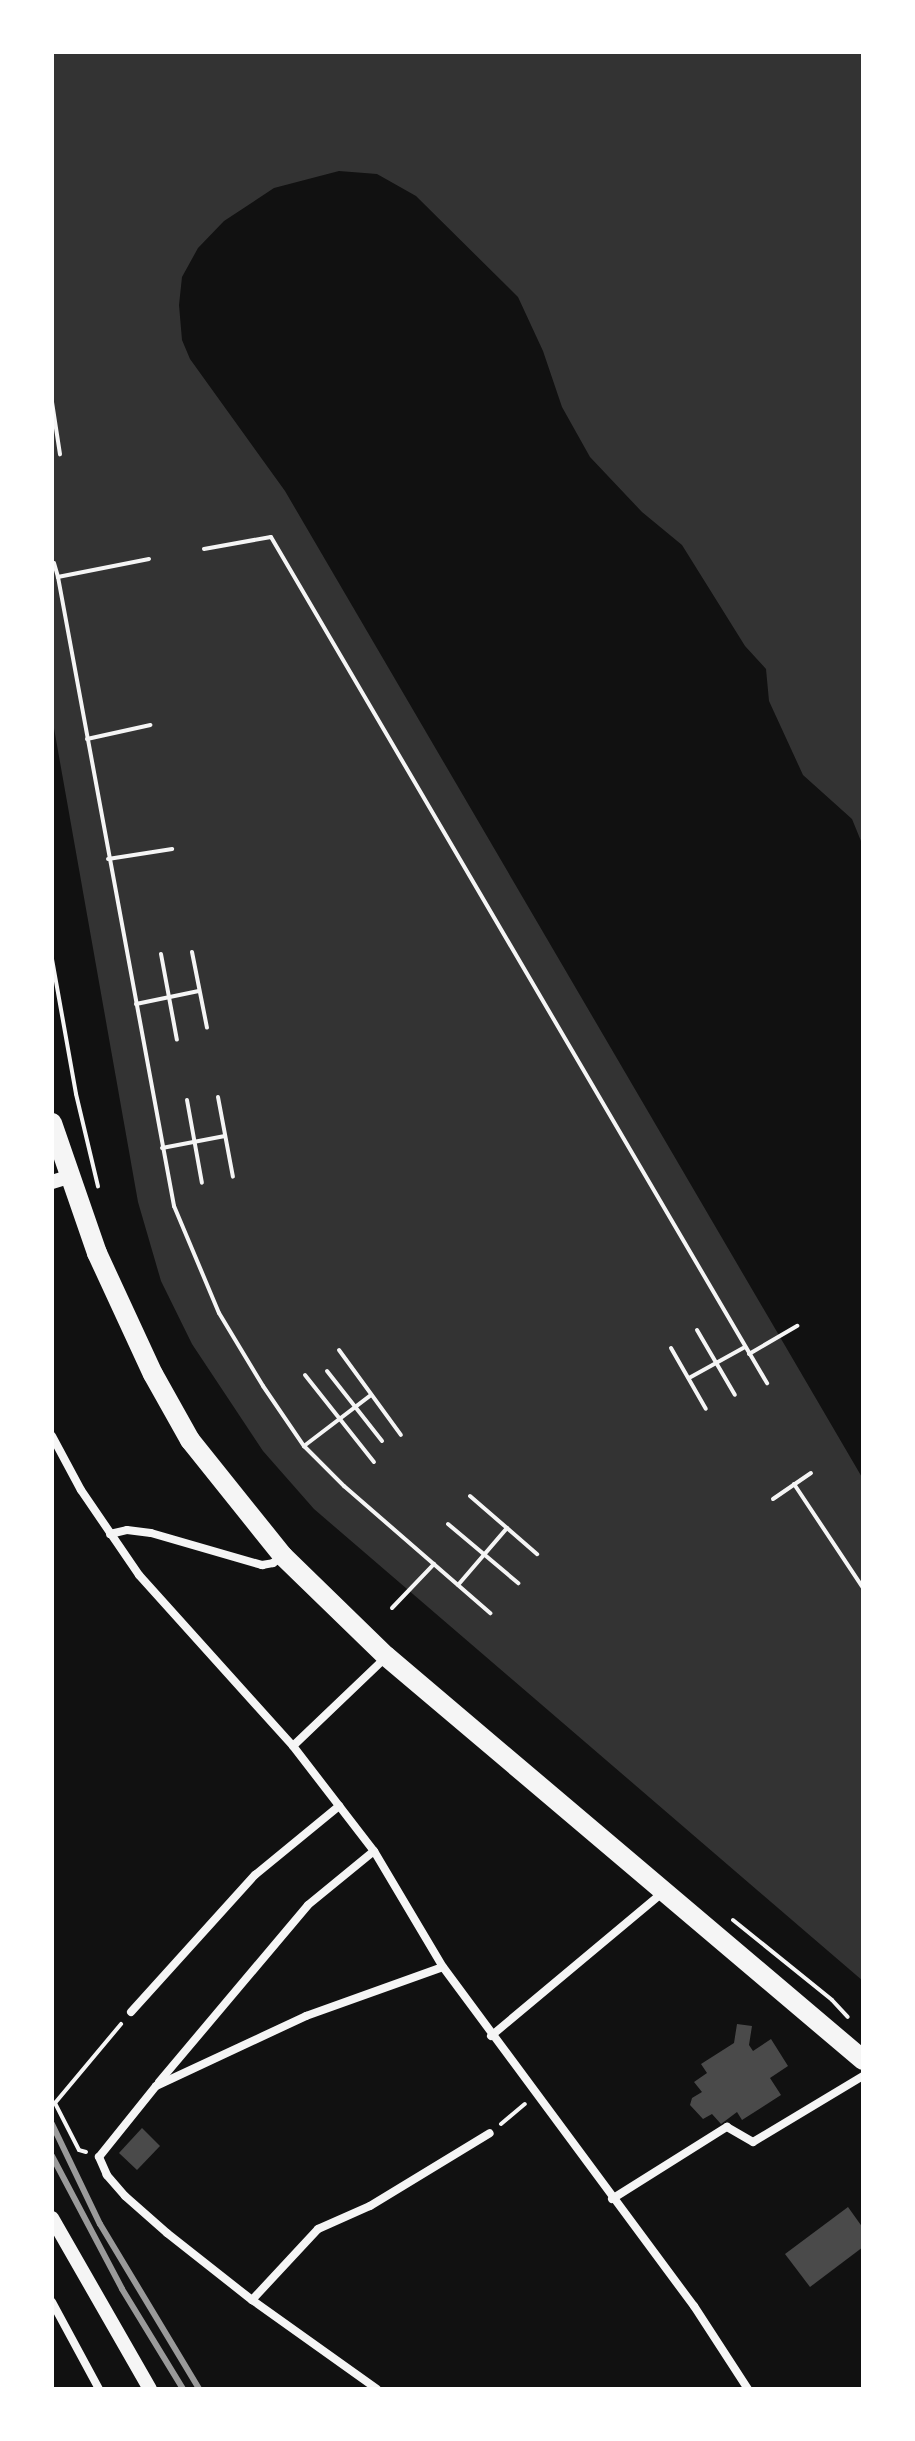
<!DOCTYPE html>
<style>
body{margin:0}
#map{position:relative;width:915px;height:2441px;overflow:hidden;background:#111;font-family:"DM Sans",sans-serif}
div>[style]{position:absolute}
.water>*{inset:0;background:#333}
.building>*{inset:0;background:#4a4a4a}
.path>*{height:4px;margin:-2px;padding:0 2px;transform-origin:2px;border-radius:2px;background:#f5f5f5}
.minor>*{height:8px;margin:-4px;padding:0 4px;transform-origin:4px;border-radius:4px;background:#f5f5f5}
.tertiary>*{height:14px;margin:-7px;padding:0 7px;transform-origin:7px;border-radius:7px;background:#f5f5f5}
.primary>*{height:20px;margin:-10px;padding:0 10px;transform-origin:10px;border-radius:10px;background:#f5f5f5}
.rail>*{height:6px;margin:-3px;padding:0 3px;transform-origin:3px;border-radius:3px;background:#9a9a9a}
span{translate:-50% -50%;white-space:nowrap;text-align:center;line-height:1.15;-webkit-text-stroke:8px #fff;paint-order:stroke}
.frame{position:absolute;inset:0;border:54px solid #fff;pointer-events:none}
</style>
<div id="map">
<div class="water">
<div style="clip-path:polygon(52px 52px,863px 52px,863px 846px,852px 819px,803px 775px,769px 701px,766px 669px,745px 646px,682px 545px,642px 512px,590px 457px,562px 407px,543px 351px,518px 297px,416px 196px,377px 174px,339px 171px,274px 188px,224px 221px,198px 248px,182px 277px,179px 305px,182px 340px,190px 359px,285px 491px,863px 1479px,863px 1981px,314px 1509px,263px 1451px,192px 1344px,161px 1281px,138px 1202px,52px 717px)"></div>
</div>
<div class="building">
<div style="clip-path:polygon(737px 2024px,752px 2026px,749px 2045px,753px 2051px,771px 2039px,788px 2066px,770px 2078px,781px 2095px,742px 2120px,737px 2112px,721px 2124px,712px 2114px,703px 2119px,690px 2105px,692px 2098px,702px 2092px,694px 2082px,707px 2073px,701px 2064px,734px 2043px)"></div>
<div style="clip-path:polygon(142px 2128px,160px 2146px,137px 2170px,119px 2153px)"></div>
<div style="clip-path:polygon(848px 2207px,863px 2228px,863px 2247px,810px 2287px,785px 2254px)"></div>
</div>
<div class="path">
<div style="left:52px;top:402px;width:53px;rotate:81.3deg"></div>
<div style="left:204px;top:549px;width:68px;rotate:-10.2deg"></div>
<div style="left:271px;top:537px;width:981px;rotate:59.62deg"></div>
<div style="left:149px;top:559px;width:93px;rotate:168.8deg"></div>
<div style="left:58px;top:577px;width:640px;rotate:79.55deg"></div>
<div style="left:174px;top:1206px;width:116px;rotate:67.2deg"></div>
<div style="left:219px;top:1313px;width:85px;rotate:58.9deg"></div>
<div style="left:263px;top:1386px;width:73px;rotate:55.7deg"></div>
<div style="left:304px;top:1446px;width:57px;rotate:45deg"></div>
<div style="left:344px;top:1486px;width:194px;rotate:41deg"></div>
<div style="left:54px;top:563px;width:15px;rotate:74deg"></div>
<div style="left:87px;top:739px;width:65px;rotate:-12.5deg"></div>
<div style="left:108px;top:859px;width:65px;rotate:-8.9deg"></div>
<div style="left:192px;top:952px;width:77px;rotate:78.8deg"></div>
<div style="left:161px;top:954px;width:87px;rotate:79.5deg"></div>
<div style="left:52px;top:959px;width:137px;rotate:79.9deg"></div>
<div style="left:76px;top:1094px;width:95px;rotate:76.6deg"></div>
<div style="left:136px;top:1004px;width:64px;rotate:-11.7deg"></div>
<div style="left:218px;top:1097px;width:81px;rotate:79.4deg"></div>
<div style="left:187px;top:1100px;width:84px;rotate:79.8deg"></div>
<div style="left:162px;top:1148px;width:64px;rotate:-10.8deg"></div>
<div style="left:697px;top:1330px;width:75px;rotate:59.7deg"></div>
<div style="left:671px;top:1348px;width:70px;rotate:60.2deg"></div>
<div style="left:339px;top:1350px;width:105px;rotate:53.9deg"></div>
<div style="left:749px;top:1354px;width:56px;rotate:-30.3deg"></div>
<div style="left:327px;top:1371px;width:89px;rotate:51.8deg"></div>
<div style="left:305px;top:1375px;width:111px;rotate:51.6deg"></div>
<div style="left:689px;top:1378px;width:64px;rotate:-29deg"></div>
<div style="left:304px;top:1446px;width:84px;rotate:-37.3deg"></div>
<div style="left:794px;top:1484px;width:125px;rotate:56.4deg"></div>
<div style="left:470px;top:1496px;width:49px;rotate:40.9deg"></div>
<div style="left:773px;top:1499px;width:46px;rotate:-34.4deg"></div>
<div style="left:448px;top:1524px;width:92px;rotate:40.1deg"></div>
<div style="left:458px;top:1585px;width:75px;rotate:-49.3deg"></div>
<div style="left:507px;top:1528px;width:40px;rotate:41deg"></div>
<div style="left:392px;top:1608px;width:61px;rotate:-46.3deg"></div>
<div style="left:733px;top:1920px;width:127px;rotate:38.9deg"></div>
<div style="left:832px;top:2000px;width:23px;rotate:47deg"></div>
<div style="left:501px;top:2124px;width:31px;rotate:-40deg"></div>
<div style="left:86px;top:2152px;width:7px;rotate:-164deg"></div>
<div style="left:79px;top:2150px;width:53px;rotate:-117.1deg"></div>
<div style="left:55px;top:2103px;width:103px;rotate:-50.1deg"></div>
</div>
<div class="minor">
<div style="left:52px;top:1436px;width:61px;rotate:61.8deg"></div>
<div style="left:81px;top:1490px;width:103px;rotate:55.7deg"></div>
<div style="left:139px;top:1575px;width:230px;rotate:48deg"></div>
<div style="left:293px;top:1746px;width:133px;rotate:52.4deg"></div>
<div style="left:374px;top:1851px;width:135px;rotate:59.3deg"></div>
<div style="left:443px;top:1967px;width:422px;rotate:53.5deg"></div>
<div style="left:694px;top:2306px;width:99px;rotate:57deg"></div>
<div style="left:110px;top:1534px;width:17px;rotate:-13deg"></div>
<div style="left:127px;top:1530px;width:24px;rotate:7deg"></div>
<div style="left:151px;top:1533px;width:116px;rotate:16.1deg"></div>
<div style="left:262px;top:1565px;width:11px;rotate:-10deg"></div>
<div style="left:273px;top:1563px;width:10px;rotate:-37deg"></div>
<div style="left:293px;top:1746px;width:129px;rotate:-43.7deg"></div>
<div style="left:131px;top:2012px;width:185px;rotate:-47.9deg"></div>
<div style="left:255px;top:1875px;width:109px;rotate:-39.4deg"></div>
<div style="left:491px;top:2036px;width:224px;rotate:-39.9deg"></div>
<div style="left:159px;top:2082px;width:231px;rotate:-49.9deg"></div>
<div style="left:308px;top:1905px;width:85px;rotate:-39.3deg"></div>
<div style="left:612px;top:2199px;width:136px;rotate:-32.1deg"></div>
<div style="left:727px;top:2127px;width:30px;rotate:30deg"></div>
<div style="left:753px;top:2142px;width:128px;rotate:-31deg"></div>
<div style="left:252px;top:2300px;width:97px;rotate:-47.1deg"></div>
<div style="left:318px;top:2229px;width:57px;rotate:-23.9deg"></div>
<div style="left:370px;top:2206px;width:140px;rotate:-31.3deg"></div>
<div style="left:52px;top:2302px;width:99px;rotate:61.6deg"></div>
<div style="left:377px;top:2389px;width:153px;rotate:-144.5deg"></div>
<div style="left:252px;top:2300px;width:108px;rotate:-141.8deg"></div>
<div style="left:167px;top:2233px;width:56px;rotate:-138.6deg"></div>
<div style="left:125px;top:2196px;width:28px;rotate:-131deg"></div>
<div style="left:107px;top:2175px;width:20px;rotate:-114deg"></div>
<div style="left:99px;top:2157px;width:91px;rotate:-51.2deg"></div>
<div style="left:156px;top:2086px;width:166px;rotate:-25deg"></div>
<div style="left:306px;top:2016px;width:145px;rotate:-19.7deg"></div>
</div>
<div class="tertiary">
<div style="left:52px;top:1182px;width:17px;rotate:-17deg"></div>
<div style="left:52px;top:2218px;width:197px;rotate:60.2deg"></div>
</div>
<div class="primary">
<div style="left:52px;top:1123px;width:138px;rotate:70.9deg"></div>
<div style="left:97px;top:1253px;width:133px;rotate:65.2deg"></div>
<div style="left:153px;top:1374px;width:76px;rotate:60.7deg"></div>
<div style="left:190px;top:1440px;width:149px;rotate:51.3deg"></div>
<div style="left:283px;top:1556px;width:144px;rotate:44.2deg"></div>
<div style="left:386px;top:1656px;width:625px;rotate:40.26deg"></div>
</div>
<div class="rail">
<div style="left:52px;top:2124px;width:111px;rotate:64.4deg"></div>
<div style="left:100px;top:2224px;width:192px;rotate:59deg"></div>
<div style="left:52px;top:2156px;width:150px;rotate:62.2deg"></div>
<div style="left:122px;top:2289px;width:117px;rotate:58.6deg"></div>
</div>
<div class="frame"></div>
</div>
